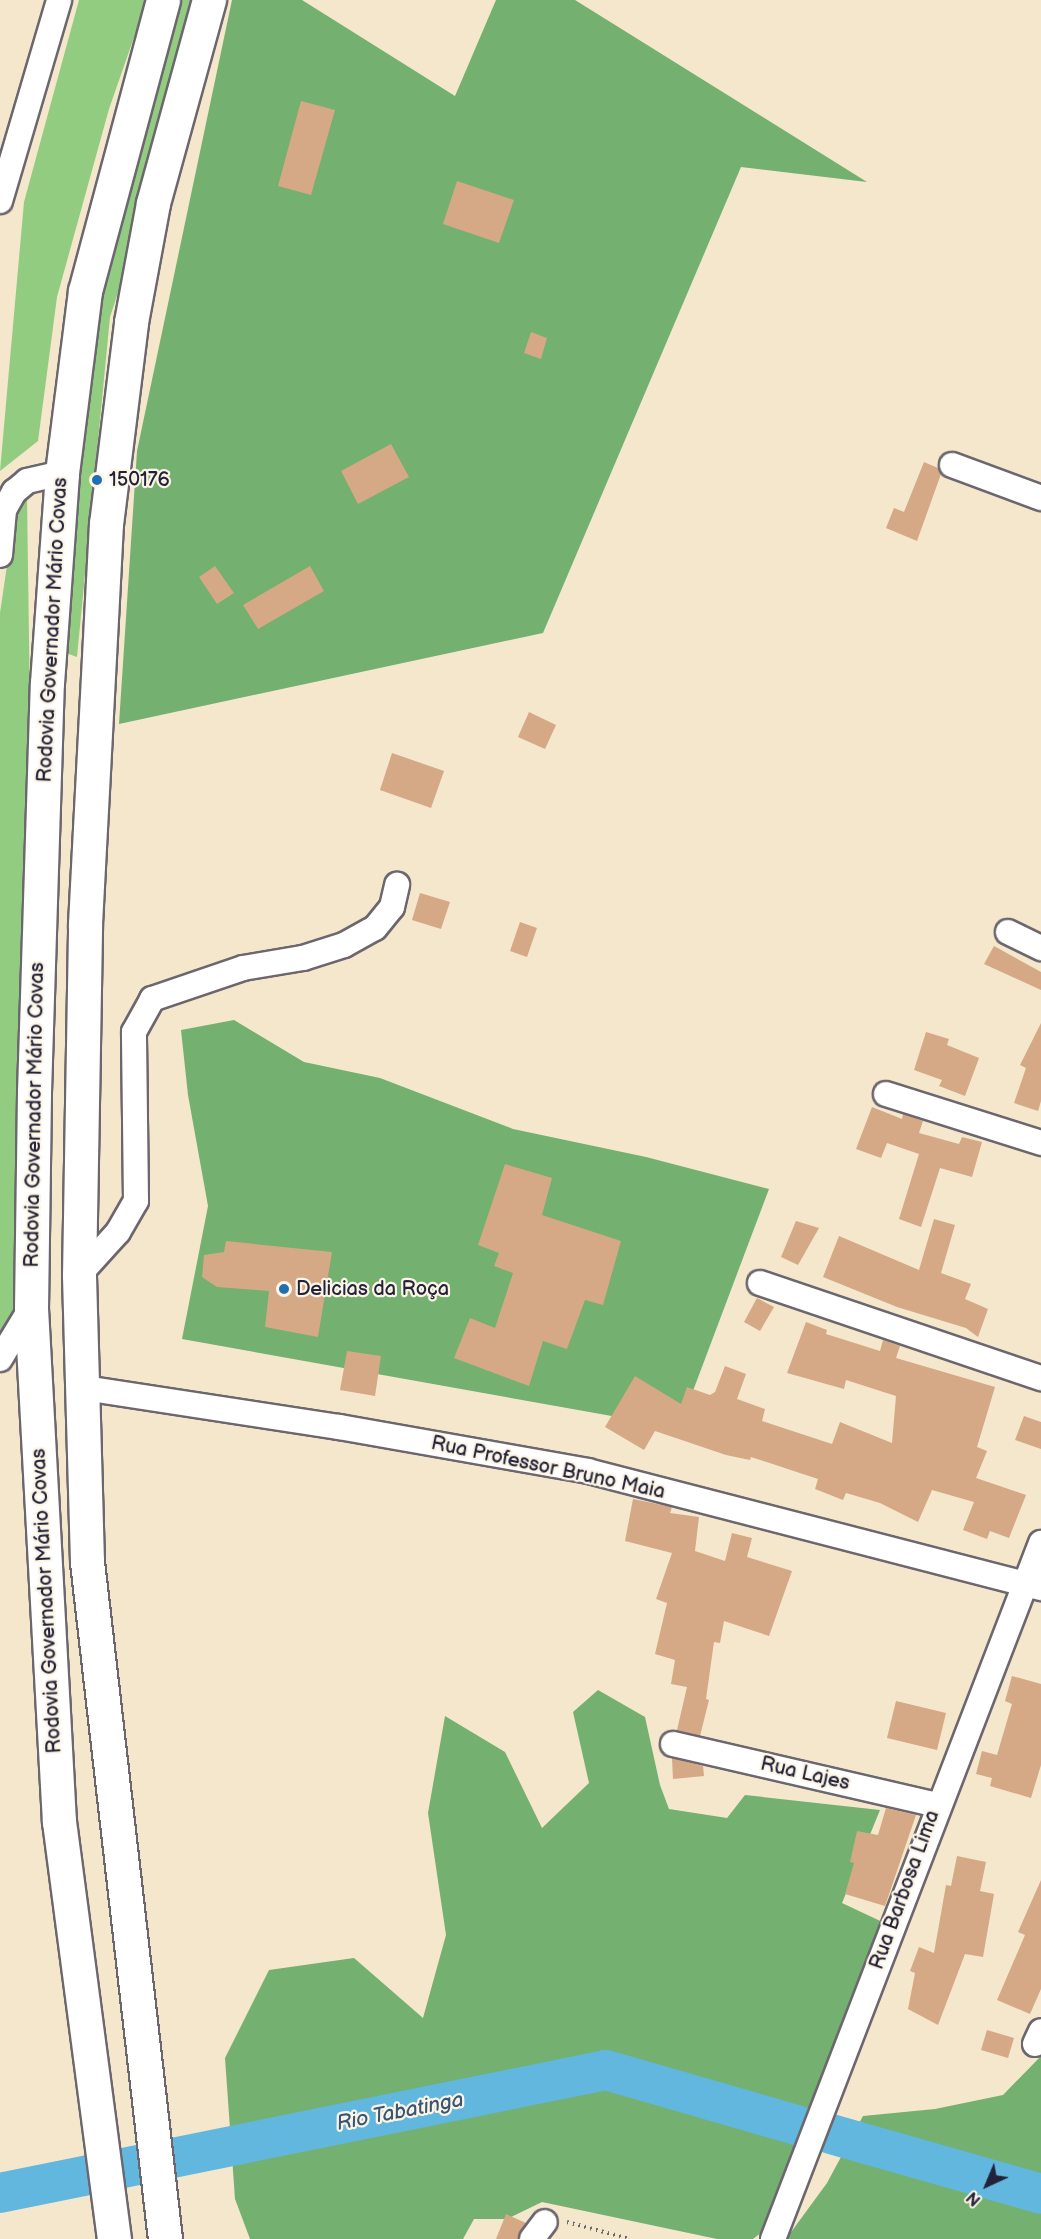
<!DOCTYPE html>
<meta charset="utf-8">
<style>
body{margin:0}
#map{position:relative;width:1041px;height:2239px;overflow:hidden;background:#f4e7cc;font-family:"Balsamiq Sans",sans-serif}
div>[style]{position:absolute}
.green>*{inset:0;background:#91cc81}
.forest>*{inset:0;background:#74b06f}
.river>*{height:40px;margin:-20px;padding:0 20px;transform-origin:20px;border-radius:20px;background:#61b7de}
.building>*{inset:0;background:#d5a886}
.path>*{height:4px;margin-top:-2px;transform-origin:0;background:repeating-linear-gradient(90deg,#6c676e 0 1.5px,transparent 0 6px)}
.roads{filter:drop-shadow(2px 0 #6c676e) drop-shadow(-2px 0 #6c676e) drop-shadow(0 2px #6c676e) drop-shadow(0 -2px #6c676e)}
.minor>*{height:24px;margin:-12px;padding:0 12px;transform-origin:12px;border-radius:12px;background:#fff}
.trunk>*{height:33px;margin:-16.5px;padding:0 16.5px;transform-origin:16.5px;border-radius:16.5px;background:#fff}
.dots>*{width:16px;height:16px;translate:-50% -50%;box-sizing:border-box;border:3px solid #fcf5e5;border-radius:50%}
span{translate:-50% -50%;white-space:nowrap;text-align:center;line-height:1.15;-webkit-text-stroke:4.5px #fcf5e5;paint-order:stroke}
.poi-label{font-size:20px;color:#22223b}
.left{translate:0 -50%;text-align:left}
.street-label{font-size:20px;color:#22223b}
.water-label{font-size:21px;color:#385674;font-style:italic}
.north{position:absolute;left:957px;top:2155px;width:60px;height:60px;-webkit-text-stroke:4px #fcf5e5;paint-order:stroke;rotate:224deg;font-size:16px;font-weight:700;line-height:24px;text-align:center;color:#22223b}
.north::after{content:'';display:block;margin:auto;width:21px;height:27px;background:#22223b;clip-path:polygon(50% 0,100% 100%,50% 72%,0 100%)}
</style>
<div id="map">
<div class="green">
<div style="clip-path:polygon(79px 0,147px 0,109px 109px,57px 297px,38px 441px,0 471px,24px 202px)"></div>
<div style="clip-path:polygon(167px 0,215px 0,110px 317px,77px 657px,36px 642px,82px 310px)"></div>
<div style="clip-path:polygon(27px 497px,35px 1065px,31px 1308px,0 1360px,0 613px,15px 511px)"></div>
</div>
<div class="forest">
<div style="clip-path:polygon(232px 0,302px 0,455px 96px,496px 0,575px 0,867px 182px,741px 167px,543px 633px,119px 724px,137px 451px)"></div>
<div style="clip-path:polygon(234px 1020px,304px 1062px,380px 1078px,513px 1129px,646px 1157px,769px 1189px,679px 1428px,182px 1339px,208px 1206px,188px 1095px,181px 1030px)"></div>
<div style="clip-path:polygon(598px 1690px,645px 1717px,660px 1785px,669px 1809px,727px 1818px,745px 1795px,880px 1810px,842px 1903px,893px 1927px,781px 2217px,753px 2239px,717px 2239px,542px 2202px,507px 2219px,474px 2219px,463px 2239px,250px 2239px,235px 2199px,225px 2058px,269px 1970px,354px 1958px,423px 2018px,446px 1935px,428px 1813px,445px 1716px,505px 1752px,542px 1828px,589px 1783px,573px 1712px)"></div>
<div style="clip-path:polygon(1041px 2056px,1041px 2239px,786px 2239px,827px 2183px,863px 2116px,935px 2109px,1003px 2095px)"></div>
</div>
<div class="river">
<div style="left:831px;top:2134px;width:218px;rotate:15.9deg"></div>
<div style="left:0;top:2193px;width:618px;rotate:-11.47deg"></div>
<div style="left:606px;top:2070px;width:199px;rotate:16.1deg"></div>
</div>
<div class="building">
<div style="clip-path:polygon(301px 101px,335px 110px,311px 195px,278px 186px)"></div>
<div style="clip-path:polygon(457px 181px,514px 200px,499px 243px,443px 224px)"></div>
<div style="clip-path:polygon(531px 332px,547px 338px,541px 359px,524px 353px)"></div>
<div style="clip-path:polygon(391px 444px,409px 477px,358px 504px,341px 471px)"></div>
<div style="clip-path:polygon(924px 462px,938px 468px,941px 474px,917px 541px,886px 528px,894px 508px,904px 512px)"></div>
<div style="clip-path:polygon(215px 566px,234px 593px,217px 604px,199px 577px)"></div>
<div style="clip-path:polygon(310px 566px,324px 591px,258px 629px,243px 605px)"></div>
<div style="clip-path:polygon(529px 712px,556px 725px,545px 749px,518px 737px)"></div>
<div style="clip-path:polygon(392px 753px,444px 771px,431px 808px,380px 790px)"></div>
<div style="clip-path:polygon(420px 893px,450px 902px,441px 929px,412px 920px)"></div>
<div style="clip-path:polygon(520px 922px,537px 928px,527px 957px,510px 951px)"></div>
<div style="clip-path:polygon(994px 946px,1041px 972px,1041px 990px,984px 964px)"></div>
<div style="clip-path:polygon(1041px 1023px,1041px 1101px,1038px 1111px,1014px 1103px,1026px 1068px,1020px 1065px)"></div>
<div style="clip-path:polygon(926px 1032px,949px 1039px,947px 1045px,979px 1058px,965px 1096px,939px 1086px,942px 1080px,914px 1070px)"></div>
<div style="clip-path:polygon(872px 1107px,902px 1119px,903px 1114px,923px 1121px,919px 1133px,959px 1144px,962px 1137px,982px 1142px,972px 1177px,940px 1168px,921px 1227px,899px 1219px,919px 1154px,887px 1143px,881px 1158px,856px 1149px)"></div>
<div style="clip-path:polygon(505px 1164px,552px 1178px,542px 1215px,621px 1241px,603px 1305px,585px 1300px,567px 1349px,543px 1341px,529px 1386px,454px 1358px,470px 1318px,495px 1328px,513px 1273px,494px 1266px,499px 1253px,478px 1245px)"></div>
<div style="clip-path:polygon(934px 1219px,955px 1225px,941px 1273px,971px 1284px,965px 1299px,988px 1309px,978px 1337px,966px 1328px,897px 1307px,823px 1277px,839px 1236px,919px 1270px)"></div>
<div style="clip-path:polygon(796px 1221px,819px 1228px,798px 1265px,781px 1257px)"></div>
<div style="clip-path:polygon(226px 1241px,332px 1252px,318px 1337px,265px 1327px,269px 1291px,217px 1287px,202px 1277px,204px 1255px,224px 1252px)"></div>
<div style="clip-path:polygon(757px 1298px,774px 1307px,760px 1331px,744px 1322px)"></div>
<div style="clip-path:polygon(806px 1322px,827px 1330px,826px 1334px,880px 1351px,883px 1340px,900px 1346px,896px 1358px,995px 1387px,977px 1447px,987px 1451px,976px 1478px,1026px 1495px,1009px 1538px,990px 1531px,987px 1539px,963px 1530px,974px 1502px,932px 1490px,918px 1522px,880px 1503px,846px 1493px,843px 1500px,815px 1489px,818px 1479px,751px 1457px,750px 1460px,726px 1455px,655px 1431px,644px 1450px,605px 1427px,635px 1376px,681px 1404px,687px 1387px,710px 1395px,715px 1392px,725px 1366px,746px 1374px,737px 1399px,765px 1409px,762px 1421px,832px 1444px,840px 1422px,892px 1443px,896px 1396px,846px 1380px,844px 1389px,787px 1373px)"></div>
<div style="clip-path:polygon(347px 1351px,381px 1356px,375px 1396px,340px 1390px)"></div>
<div style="clip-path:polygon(1024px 1416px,1041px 1422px,1041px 1449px,1015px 1440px)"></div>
<div style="clip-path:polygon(633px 1499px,672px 1507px,670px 1513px,699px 1517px,695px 1551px,725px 1561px,732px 1533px,752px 1538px,747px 1557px,792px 1571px,769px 1636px,724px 1621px,720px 1643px,714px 1642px,706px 1699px,709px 1700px,700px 1736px,677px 1730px,687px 1687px,671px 1684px,675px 1660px,655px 1654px,667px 1603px,656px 1599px,672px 1553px,625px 1541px)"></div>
<div style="clip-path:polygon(1012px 1676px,1041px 1684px,1041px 1765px,1031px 1798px,990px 1786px,992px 1778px,976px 1774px,982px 1751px,997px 1755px,1012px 1704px,1005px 1701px)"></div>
<div style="clip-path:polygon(896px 1701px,946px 1713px,937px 1750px,887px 1738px)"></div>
<div style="clip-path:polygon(672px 1758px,703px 1766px,704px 1776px,673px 1779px)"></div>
<div style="clip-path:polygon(886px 1808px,916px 1815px,885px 1906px,845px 1894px,854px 1863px,850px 1862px,857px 1831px,878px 1835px)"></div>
<div style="clip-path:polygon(957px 1856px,986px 1862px,980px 1891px,994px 1894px,983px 1957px,965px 1954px,938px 2025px,908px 2009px,915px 1973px,910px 1971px,919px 1947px,934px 1953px,946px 1885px,951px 1886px)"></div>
<div style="clip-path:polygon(1041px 1880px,1041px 1989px,1030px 2014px,997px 2000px,1025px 1935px,1018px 1932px)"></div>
<div style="clip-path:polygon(987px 2030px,1014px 2038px,1008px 2058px,981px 2050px)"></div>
<div style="clip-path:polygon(506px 2214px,526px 2223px,518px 2239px,496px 2239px)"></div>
</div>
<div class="path">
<div style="left:567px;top:2222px;width:65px;rotate:15.1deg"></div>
</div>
<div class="roads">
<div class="minor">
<div style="left:0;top:201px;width:209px;rotate:-73.6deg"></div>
<div style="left:952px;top:465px;width:95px;rotate:20.3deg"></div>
<div style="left:0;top:555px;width:45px;rotate:-84.9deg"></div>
<div style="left:4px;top:510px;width:21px;rotate:-61deg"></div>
<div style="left:14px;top:492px;width:17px;rotate:-40deg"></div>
<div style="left:27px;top:481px;width:36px;rotate:-13deg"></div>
<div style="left:1008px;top:932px;width:37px;rotate:26deg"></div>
<div style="left:886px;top:1094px;width:163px;rotate:17.5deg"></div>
<div style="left:79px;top:1275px;width:58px;rotate:-47.8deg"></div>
<div style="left:118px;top:1232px;width:36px;rotate:-60deg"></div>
<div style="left:136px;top:1201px;width:169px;rotate:-90.7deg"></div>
<div style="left:134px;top:1032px;width:38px;rotate:-61deg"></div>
<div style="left:152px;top:999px;width:96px;rotate:-18.8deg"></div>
<div style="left:243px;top:968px;width:61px;rotate:-9.5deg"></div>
<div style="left:303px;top:958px;width:43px;rotate:-17.6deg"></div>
<div style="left:344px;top:945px;width:35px;rotate:-29deg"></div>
<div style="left:375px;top:928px;width:27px;rotate:-51deg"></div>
<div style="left:392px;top:907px;width:23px;rotate:-77deg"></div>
<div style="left:760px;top:1283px;width:297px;rotate:18.7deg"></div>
<div style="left:0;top:1359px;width:60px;rotate:-58.7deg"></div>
<div style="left:84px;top:1388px;width:258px;rotate:8.7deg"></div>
<div style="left:339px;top:1427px;width:253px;rotate:10deg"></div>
<div style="left:588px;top:1471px;width:468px;rotate:14.5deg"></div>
<div style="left:673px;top:1744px;width:271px;rotate:13deg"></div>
<div style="left:1035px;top:2044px;width:14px;rotate:-65deg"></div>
<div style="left:532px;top:2239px;width:21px;rotate:-53deg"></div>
<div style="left:773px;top:2239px;width:746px;rotate:-68.94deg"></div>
</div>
<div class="trunk">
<div style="left:114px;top:2239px;width:421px;rotate:-97.5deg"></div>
<div style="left:59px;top:1822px;width:515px;rotate:-93.12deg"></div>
<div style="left:31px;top:1308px;width:216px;rotate:-89.2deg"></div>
<div style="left:34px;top:1092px;width:409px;rotate:-88.2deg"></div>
<div style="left:47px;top:683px;width:211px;rotate:-85.9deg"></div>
<div style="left:62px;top:473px;width:183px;rotate:-82.8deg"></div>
<div style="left:85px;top:291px;width:301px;rotate:-75deg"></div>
<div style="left:165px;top:2239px;width:681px;rotate:-96.57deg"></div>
<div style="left:87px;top:1562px;width:287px;rotate:-91.6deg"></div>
<div style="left:79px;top:1275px;width:351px;rotate:-89deg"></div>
<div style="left:85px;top:924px;width:401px;rotate:-87deg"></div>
<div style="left:106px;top:524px;width:204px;rotate:-82.9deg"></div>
<div style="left:131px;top:322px;width:121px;rotate:-79.5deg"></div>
<div style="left:153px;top:203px;width:211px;rotate:-74.6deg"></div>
</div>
</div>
<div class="dots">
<div style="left:97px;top:480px;background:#1f6fb2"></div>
<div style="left:284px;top:1289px;background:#1f6fb2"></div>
</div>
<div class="poi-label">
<span class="left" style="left:109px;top:480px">150176</span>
<span class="left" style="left:296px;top:1289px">Delicias da Roça</span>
</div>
<div class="street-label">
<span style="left:53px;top:630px;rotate:-87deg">Rodovia Governador Mário Covas</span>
<span style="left:35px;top:1115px;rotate:-89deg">Rodovia Governador Mário Covas</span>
<span style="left:548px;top:1468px;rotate:12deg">Rua Professor Bruno Maia</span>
<span style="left:47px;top:1601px;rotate:-93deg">Rodovia Governador Mário Covas</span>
<span style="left:805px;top:1774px;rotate:13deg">Rua Lajes</span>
<span style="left:905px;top:1890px;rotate:-70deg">Rua Barbosa Lima</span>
</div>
<div class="water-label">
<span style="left:400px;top:2112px;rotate:-11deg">Rio Tabatinga</span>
</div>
<div class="north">N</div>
</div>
